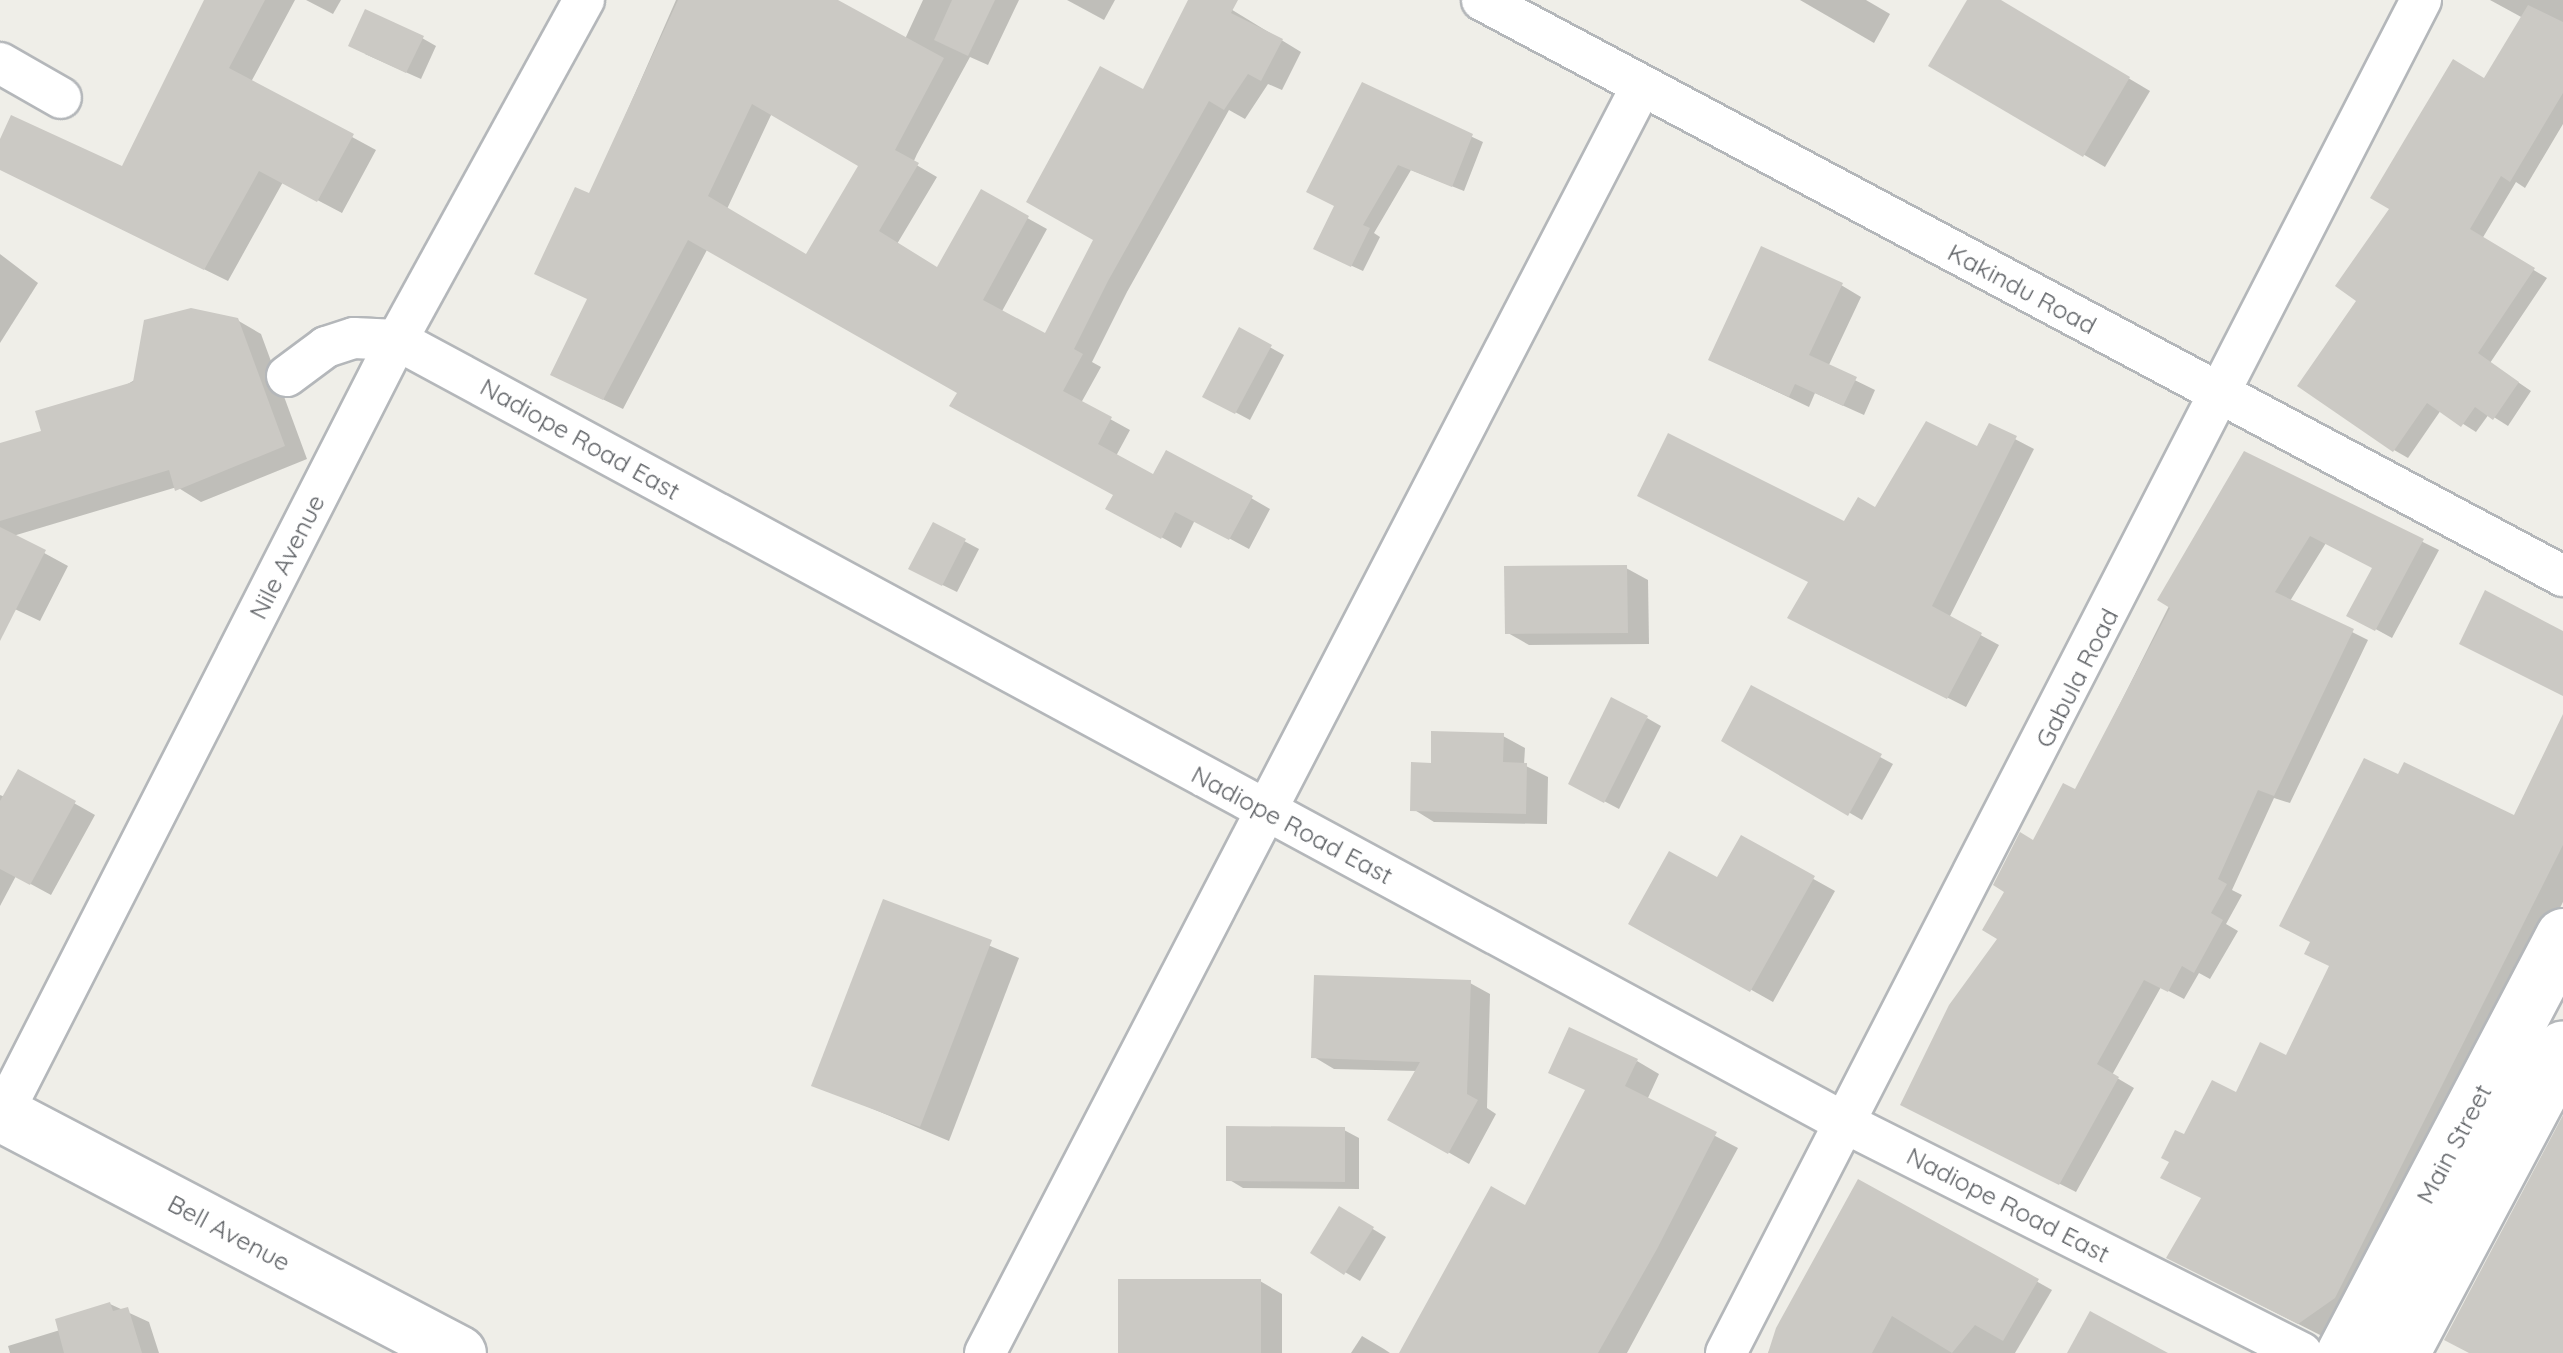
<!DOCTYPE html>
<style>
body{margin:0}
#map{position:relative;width:2563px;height:1353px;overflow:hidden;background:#efeee8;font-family:Quicksand,sans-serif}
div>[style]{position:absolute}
.shadow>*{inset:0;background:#0003}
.building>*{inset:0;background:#cbc9c4}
.roads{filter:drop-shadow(2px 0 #b4b7ba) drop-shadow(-2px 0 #b4b7ba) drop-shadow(0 2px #b4b7ba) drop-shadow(0 -2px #b4b7ba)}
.street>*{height:40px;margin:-20px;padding:0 20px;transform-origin:20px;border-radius:20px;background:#fff}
.secondary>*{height:55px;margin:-27.5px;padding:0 27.5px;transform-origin:27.5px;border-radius:27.5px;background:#fff}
span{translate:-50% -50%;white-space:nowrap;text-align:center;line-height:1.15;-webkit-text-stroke:9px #fff;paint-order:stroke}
.street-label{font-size:25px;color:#5f6266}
</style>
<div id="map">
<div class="shadow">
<div style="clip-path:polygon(209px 0,295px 0,251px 82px,376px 150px,342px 213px,283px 182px,228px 281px,0 169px,0 145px,123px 169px)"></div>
<div style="clip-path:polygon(306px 0,341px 0,333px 14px)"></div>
<div style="clip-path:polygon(evenodd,676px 0,835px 0,905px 39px,923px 0,1019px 0,988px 65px,970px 57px,917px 154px,913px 163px,937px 177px,897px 244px,939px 270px,982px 193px,1047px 229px,1001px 313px,1046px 337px,1096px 239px,1144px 93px,1190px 0,1216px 0,1301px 52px,1282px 90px,1268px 84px,1245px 119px,1229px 110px,1127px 292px,1092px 362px,1101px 367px,1081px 403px,1130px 430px,1116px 456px,1154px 478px,1251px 498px,1270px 509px,1249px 549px,1195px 520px,1181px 548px,1109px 508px,1116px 495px,960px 392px,708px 248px,623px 409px,573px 385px,590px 299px,590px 196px,676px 0,772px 113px,862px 165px,807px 257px,727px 209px,772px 113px)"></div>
<div style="clip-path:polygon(1067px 0,1115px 0,1104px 20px)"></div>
<div style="clip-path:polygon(1800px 0,1866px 0,1890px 14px,1874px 43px)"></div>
<div style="clip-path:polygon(1970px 0,1997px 0,2150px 91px,2105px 167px,1931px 65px)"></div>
<div style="clip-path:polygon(2490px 0,2563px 0,2563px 124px,2525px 188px,2516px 182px,2482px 239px,2547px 278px,2490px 363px,2531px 391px,2508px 426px,2489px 414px,2476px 432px,2441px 410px,2408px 458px,2394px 450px,2360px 300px,2523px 18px)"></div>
<div style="clip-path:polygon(422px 38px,436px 46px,421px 79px,365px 54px)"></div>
<div style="clip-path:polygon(1363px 86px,1483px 142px,1464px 191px,1411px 170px,1374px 233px,1380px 237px,1363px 271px,1328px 255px)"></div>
<div style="clip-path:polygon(0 254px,38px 283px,0 343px)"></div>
<div style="clip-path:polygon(1841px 285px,1861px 297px,1828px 367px,1875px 390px,1864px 415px,1815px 393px,1809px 407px,1731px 370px)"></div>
<div style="clip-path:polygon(237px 320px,261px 334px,307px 459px,201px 502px,177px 487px,13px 536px,68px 566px,40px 621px,0 602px,0 446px,44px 433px)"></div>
<div style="clip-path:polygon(1240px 331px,1284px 355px,1250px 420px,1205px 396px)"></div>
<div style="clip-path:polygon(1990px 426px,2034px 449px,1949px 618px,1999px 645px,1966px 707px,1808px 627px,1845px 524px,1978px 450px)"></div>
<div style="clip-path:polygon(2245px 454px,2439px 550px,2392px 638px,2350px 615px,2375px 568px,2326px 543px,2290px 601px,2368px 640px,2290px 803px,2274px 798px,2232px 890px,2242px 895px,2226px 924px,2238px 931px,2210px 979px,2199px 973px,2184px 999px,2161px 987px,2112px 1075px,2134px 1088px,2076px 1192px,1919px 1113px,2000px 938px,2034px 843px,2076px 792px)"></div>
<div style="clip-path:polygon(934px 525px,979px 549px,957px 592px,926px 577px)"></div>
<div style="clip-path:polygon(1626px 568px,1648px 580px,1649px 644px,1529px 645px,1508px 633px)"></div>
<div style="clip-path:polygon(1752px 688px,1893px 764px,1862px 820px,1724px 740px)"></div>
<div style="clip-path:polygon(1647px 718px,1661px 726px,1619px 809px,1585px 791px)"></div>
<div style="clip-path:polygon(2563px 720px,2563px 902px,2349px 1322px,2322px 1336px,2192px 1270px,2204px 1199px,2185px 1138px,2287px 1058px,2332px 967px,2399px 778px,2515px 819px)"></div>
<div style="clip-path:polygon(1503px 736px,1525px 748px,1524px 765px,1548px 777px,1547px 824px,1434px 822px,1413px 809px,1433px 765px)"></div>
<div style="clip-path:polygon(19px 772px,95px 815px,51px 895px,16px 876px,0 906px,0 795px,5px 797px)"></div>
<div style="clip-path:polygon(1742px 839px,1835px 891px,1773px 1002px,1632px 923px,1718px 880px)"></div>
<div style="clip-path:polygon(884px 902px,1019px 958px,949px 1141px,814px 1084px)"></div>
<div style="clip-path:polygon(1470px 983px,1490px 994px,1487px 1108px,1496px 1114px,1469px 1164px,1390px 1119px,1417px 1071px,1334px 1069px,1314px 1057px)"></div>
<div style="clip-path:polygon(1637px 1061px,1659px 1074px,1647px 1100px,1738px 1148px,1627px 1353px,1402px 1353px,1526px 1208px)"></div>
<div style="clip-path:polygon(1344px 1130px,1359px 1138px,1359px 1189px,1243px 1188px,1228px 1179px)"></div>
<div style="clip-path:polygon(1859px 1182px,2052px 1290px,2015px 1353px,1768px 1353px)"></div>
<div style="clip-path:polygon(1340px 1209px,1386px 1237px,1360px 1281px,1313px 1253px)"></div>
<div style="clip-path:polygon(1260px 1281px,1282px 1294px,1282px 1353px,1121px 1353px)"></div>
<div style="clip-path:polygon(110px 1304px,149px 1322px,159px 1353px,10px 1353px,8px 1346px,60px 1330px)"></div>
<div style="clip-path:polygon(1362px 1336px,1384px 1349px,1390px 1353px,1351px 1353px)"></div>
</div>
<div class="building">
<div style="clip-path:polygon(204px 0,265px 0,229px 68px,354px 134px,317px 202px,259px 171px,204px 270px,0 170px,0 139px,11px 115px,122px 166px)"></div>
<div style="clip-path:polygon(evenodd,678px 0,838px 0,944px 58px,895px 150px,919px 163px,879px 231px,937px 267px,981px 189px,1029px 216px,983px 300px,1045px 333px,1093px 240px,1026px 202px,1100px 66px,1143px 89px,1188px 0,1238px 0,1231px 13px,1283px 39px,1261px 81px,1248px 74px,1224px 110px,1209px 101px,1108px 281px,1074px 349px,1083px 354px,1063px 391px,1112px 417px,1098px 444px,1153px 474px,1166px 450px,1253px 496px,1229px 540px,1175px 512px,1161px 539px,1105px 509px,1113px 495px,949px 406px,957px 393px,688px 240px,603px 400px,550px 375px,587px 299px,534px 274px,575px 187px,589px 193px,678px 0,752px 104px,858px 166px,806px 254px,708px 196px,752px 104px)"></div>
<div style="clip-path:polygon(952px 0,995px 0,968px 56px,934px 40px)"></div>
<div style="clip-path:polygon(1967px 0,2001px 0,2130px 77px,2083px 157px,1928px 66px)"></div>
<div style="clip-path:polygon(2528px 5px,2563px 22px,2563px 93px,2510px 182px,2501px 176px,2470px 229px,2535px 268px,2478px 353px,2519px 382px,2493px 420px,2475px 407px,2461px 427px,2427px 403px,2393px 452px,2297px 386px,2356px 301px,2335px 286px,2389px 209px,2370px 198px,2414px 124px,2453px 59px,2484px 78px)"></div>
<div style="clip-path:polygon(365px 9px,424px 36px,406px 73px,348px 46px)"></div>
<div style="clip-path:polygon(1362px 82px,1473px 134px,1452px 187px,1398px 165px,1363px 225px,1370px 228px,1351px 267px,1313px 249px,1334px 206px,1306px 192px)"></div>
<div style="clip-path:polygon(1761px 246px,1843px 283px,1809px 355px,1857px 377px,1843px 406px,1795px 384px,1789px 397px,1708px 360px)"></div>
<div style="clip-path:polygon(191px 308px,238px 318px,285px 446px,175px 491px,169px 470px,0 521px,0 443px,41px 431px,35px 411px,133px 382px,144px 320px)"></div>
<div style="clip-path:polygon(1239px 327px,1272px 345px,1235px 414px,1202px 397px)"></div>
<div style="clip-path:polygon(1926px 421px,1977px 446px,1989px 423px,2017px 436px,1932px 606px,1982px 633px,1947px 699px,1787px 618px,1808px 582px,1637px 496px,1668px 433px,1844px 521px,1858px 497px,1875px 507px)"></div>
<div style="clip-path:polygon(2244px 451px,2424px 539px,2375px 631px,2346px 616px,2372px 568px,2310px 536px,2275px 592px,2354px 629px,2274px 796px,2258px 790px,2218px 879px,2227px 884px,2211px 913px,2223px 920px,2194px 973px,2182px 966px,2168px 992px,2144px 980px,2097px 1064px,2119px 1077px,2059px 1185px,1900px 1105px,1949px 1005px,1997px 939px,1982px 930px,2004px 892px,1993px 885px,2020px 832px,2033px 840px,2063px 783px,2075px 789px,2170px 608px,2157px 600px)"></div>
<div style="clip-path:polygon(933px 522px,966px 539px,942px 586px,908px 569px)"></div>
<div style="clip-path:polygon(0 527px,46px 550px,0 641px)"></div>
<div style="clip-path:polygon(1627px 565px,1628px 633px,1505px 634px,1504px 566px)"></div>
<div style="clip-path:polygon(2485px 590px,2563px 631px,2563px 696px,2459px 644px)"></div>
<div style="clip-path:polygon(1751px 685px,1882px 754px,1848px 816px,1721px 741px)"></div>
<div style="clip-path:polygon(1611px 697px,1648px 716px,1604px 803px,1568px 784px)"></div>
<div style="clip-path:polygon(2563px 714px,2563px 845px,2335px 1298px,2298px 1324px,2166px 1258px,2201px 1198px,2160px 1178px,2169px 1162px,2161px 1158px,2175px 1130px,2184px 1134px,2212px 1080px,2236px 1092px,2260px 1042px,2286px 1055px,2329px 966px,2304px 954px,2310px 942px,2279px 926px,2364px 758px,2398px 774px,2404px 762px,2514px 815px)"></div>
<div style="clip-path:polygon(1431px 731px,1504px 733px,1503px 762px,1527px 763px,1526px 814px,1410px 811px,1411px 762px,1431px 763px)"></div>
<div style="clip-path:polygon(18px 769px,76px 801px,30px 885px,0 869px,0 801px)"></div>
<div style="clip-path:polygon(1741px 835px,1815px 876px,1750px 992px,1628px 924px,1669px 851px,1717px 877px)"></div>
<div style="clip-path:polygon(883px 899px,992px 940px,920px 1127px,811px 1086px)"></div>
<div style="clip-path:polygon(1314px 975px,1471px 980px,1467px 1094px,1478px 1100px,1448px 1154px,1387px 1120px,1420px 1062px,1311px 1058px)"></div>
<div style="clip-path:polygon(1569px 1027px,1638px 1059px,1625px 1086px,1717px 1132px,1657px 1249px,1598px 1353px,1399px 1353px,1491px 1186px,1525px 1205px,1585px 1090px,1548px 1073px)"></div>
<div style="clip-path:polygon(2563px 1115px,2563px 1353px,2469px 1353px,2444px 1340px)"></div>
<div style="clip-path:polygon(1226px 1126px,1345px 1127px,1345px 1182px,1226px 1181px)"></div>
<div style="clip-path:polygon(1858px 1179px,2039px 1279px,2003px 1341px,1975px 1325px,1952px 1353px,1892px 1316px,1872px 1353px,1768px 1353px,1776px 1328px)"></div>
<div style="clip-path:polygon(1339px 1206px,1374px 1227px,1344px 1275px,1310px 1253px)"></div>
<div style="clip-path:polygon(1118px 1279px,1261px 1279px,1261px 1353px,1118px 1353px)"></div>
<div style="clip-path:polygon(110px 1302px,113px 1311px,128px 1307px,142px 1353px,64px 1353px,55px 1319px)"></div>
<div style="clip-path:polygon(2090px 1311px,2168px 1353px,2067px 1353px)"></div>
</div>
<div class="roads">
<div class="street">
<div style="left:1482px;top:0;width:1225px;rotate:28.05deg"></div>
<div style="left:0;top:63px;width:70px;rotate:29.8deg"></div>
<div style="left:287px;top:376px;width:49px;rotate:-36.6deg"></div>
<div style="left:326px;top:347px;width:29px;rotate:-18deg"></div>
<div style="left:354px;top:338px;width:43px;rotate:2.7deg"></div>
<div style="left:397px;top:340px;width:1648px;rotate:28.4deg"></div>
<div style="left:1847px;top:1124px;width:509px;rotate:26.72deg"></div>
<div style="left:0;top:1119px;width:874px;rotate:-63deg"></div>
<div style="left:397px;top:340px;width:388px;rotate:-61.2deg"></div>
<div style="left:985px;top:1353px;width:1426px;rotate:-62.61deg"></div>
<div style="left:1726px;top:1353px;width:1521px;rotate:-62.81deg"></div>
</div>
<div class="secondary">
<div style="left:0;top:1113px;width:517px;rotate:27.66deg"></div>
<div style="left:2344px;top:1353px;width:471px;rotate:-62.3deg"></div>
<div style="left:2401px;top:1353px;width:345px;rotate:-62deg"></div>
</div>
</div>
<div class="street-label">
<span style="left:2022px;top:289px;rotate:28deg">Kakindu Road</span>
<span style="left:580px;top:439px;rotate:29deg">Nadiope Road East</span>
<span style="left:287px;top:557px;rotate:-63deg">Nile Avenue</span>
<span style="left:2077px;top:678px;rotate:-63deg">Gabula Road</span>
<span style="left:1292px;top:825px;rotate:28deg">Nadiope Road East</span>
<span style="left:2454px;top:1144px;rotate:-62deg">Main Street</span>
<span style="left:2008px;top:1205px;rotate:27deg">Nadiope Road East</span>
<span style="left:229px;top:1233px;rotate:28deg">Bell Avenue</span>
</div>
</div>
